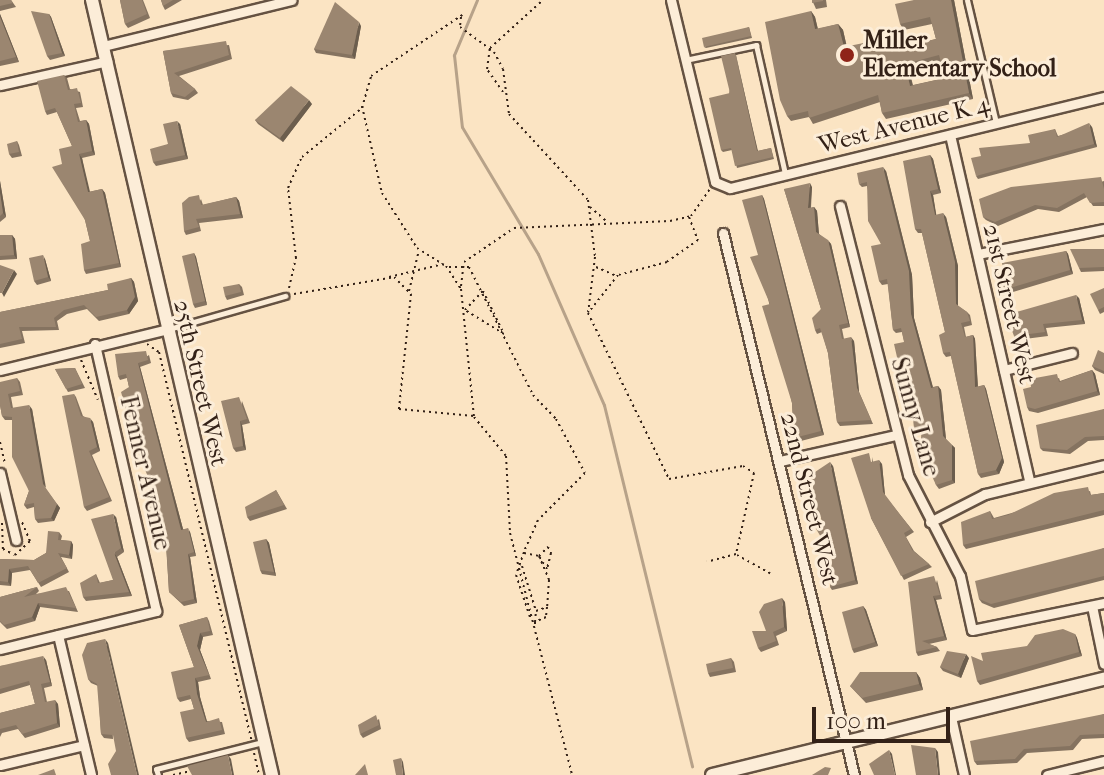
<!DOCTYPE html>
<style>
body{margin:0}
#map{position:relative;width:1104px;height:775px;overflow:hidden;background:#fbe4c3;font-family:"IM FELL French Canon",serif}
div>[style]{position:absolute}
.stream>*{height:3px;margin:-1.5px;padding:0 1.5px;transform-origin:1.5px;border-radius:1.5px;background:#b7a289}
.path>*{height:2px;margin-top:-1px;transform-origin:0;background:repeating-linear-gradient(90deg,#332117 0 2px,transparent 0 6px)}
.roads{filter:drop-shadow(2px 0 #655242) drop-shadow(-2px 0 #655242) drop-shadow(0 2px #655242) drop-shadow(0 -2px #655242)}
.service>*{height:5px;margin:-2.5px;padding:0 2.5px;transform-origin:2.5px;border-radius:2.5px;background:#fcedd8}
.minor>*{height:9px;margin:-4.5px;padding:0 4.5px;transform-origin:4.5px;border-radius:4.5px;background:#fcedd8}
.tertiary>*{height:12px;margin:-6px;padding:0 6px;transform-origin:6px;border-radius:6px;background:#fcedd8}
.wall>*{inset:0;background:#857360}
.shaded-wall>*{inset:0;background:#6c5e4e}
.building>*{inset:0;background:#9b8670}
.dots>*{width:22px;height:22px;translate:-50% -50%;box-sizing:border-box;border:4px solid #fcedd8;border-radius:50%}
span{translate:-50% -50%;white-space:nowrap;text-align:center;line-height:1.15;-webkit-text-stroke:6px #fcedd8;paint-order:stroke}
.poi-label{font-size:24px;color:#332117;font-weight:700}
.left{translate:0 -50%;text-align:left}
.street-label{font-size:24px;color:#332117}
.scale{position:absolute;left:812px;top:707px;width:138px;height:36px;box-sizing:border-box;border:4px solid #332117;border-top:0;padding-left:10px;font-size:24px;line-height:28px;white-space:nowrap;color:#332117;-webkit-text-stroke:6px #fcedd8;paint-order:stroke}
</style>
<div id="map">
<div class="stream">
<div style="left:477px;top:0;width:60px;rotate:112.7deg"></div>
<div style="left:454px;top:55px;width:72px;rotate:83.7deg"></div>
<div style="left:462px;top:127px;width:148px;rotate:59.1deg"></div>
<div style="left:538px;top:254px;width:165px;rotate:66.4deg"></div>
<div style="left:604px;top:405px;width:372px;rotate:76.3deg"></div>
</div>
<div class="path">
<div style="left:461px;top:17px;width:10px;rotate:96deg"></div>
<div style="left:460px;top:27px;width:42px;rotate:36.3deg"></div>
<div style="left:494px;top:52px;width:19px;rotate:62deg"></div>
<div style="left:503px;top:69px;width:45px;rotate:82.4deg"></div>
<div style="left:509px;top:114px;width:117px;rotate:47.4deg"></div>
<div style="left:588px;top:200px;width:57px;rotate:83deg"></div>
<div style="left:595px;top:257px;width:56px;rotate:97.1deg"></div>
<div style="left:503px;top:92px;width:28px;rotate:-125deg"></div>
<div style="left:487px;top:69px;width:21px;rotate:-82deg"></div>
<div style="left:490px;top:48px;width:72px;rotate:-42.2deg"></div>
<div style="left:362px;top:106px;width:89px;rotate:77.1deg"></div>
<div style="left:382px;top:193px;width:65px;rotate:57.5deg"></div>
<div style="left:417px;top:248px;width:34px;rotate:32deg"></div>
<div style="left:446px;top:266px;width:27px;rotate:57deg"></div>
<div style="left:461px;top:289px;width:129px;rotate:84.2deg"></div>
<div style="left:474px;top:417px;width:50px;rotate:50.6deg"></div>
<div style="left:506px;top:456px;width:77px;rotate:87deg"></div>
<div style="left:510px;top:533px;width:250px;rotate:75.6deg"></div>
<div style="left:590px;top:207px;width:21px;rotate:41deg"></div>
<div style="left:689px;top:217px;width:25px;rotate:69deg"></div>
<div style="left:698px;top:240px;width:38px;rotate:145deg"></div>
<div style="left:667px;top:262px;width:51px;rotate:165.1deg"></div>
<div style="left:618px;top:275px;width:48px;rotate:128.3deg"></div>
<div style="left:588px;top:313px;width:185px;rotate:64deg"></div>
<div style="left:669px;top:479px;width:75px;rotate:-10deg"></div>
<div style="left:743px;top:466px;width:13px;rotate:32deg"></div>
<div style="left:754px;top:473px;width:83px;rotate:102.5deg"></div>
<div style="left:736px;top:554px;width:30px;rotate:165deg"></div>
<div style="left:449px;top:267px;width:20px"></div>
<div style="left:469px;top:267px;width:143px;rotate:63.4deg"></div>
<div style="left:533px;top:395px;width:33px;rotate:46deg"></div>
<div style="left:556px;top:419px;width:61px;rotate:61.8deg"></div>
<div style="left:585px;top:473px;width:66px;rotate:135deg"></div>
<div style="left:538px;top:520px;width:35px;rotate:114deg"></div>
<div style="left:524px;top:552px;width:24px;rotate:109deg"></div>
<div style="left:516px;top:575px;width:47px;rotate:71.6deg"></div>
<div style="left:596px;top:267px;width:22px;rotate:24deg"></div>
<div style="left:389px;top:277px;width:56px;rotate:-13.5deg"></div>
<div style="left:461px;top:286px;width:24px;rotate:-83deg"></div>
<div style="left:464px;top:262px;width:60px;rotate:-34.2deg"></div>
<div style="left:514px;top:228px;width:156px;rotate:-2.6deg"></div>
<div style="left:670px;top:221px;width:22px;rotate:-13deg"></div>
<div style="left:691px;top:216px;width:33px;rotate:-55deg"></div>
<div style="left:289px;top:288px;width:31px;rotate:-77deg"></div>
<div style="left:296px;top:258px;width:70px;rotate:-96.5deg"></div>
<div style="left:288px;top:188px;width:34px;rotate:-66deg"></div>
<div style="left:302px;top:157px;width:77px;rotate:-39.2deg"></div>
<div style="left:362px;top:108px;width:33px;rotate:-74deg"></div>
<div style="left:371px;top:76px;width:110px;rotate:-33.8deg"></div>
<div style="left:409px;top:291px;width:42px;rotate:-76.3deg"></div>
<div style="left:483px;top:291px;width:48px;rotate:64deg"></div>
<div style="left:504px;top:334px;width:46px;rotate:-148.4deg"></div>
<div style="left:465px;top:310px;width:26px;rotate:-47deg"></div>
<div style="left:294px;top:294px;width:101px;rotate:-9.6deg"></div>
<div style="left:394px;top:277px;width:24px;rotate:45deg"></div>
<div style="left:411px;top:294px;width:116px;rotate:96deg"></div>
<div style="left:399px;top:409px;width:75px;rotate:5.3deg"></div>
<div style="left:147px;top:344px;width:14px;rotate:34deg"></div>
<div style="left:159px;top:352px;width:398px;rotate:76.6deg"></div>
<div style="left:81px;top:360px;width:43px;rotate:67deg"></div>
<div style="left:0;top:442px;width:23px;rotate:77deg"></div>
<div style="left:2px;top:523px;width:26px;rotate:88deg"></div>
<div style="left:3px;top:549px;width:13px;rotate:27deg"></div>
<div style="left:15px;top:555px;width:21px;rotate:-43deg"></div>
<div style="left:30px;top:541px;width:23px;rotate:-113deg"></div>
<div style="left:548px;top:547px;width:7px;rotate:63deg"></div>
<div style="left:551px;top:553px;width:16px;rotate:104deg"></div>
<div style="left:547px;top:569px;width:15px;rotate:-122deg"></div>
<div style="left:539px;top:556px;width:13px;rotate:-45deg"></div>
<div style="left:524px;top:553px;width:15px;rotate:11deg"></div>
<div style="left:539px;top:556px;width:26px;rotate:67deg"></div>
<div style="left:549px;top:580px;width:27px;rotate:94deg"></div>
<div style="left:737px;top:555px;width:38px;rotate:29deg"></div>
<div style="left:522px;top:566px;width:47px;rotate:72.7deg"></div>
<div style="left:535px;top:624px;width:2px;rotate:-90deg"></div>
<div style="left:535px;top:622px;width:11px;rotate:-85deg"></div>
<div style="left:536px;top:611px;width:12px;rotate:-20deg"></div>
<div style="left:547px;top:607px;width:10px;rotate:96deg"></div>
<div style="left:546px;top:617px;width:12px;rotate:156deg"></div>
<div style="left:254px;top:753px;width:23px;rotate:77deg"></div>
<div style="left:173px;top:775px;width:17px;rotate:-13deg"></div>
</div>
<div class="roads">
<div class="service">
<div style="left:967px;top:0;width:126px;rotate:76.7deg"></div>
<div style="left:685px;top:60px;width:73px;rotate:-11.9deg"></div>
<div style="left:756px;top:45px;width:132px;rotate:77.3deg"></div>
<div style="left:169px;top:329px;width:121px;rotate:-15.9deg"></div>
<div style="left:158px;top:775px;width:6px;rotate:-108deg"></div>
<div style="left:156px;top:769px;width:110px;rotate:-14.2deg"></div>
</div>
<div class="minor">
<div style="left:671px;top:0;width:187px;rotate:76.4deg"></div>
<div style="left:715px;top:182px;width:16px;rotate:22deg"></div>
<div style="left:730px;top:188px;width:385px;rotate:-13.7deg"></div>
<div style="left:103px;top:46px;width:194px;rotate:-13.7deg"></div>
<div style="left:0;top:85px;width:110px;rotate:-12.6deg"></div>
<div style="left:950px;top:135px;width:355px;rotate:77.1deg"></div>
<div style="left:840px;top:206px;width:277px;rotate:75.8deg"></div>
<div style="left:908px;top:475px;width:114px;rotate:62.8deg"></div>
<div style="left:960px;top:576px;width:55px;rotate:77.5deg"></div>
<div style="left:972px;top:630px;width:135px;rotate:-11.6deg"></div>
<div style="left:723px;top:233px;width:558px;rotate:76.41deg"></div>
<div style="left:978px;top:254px;width:128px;rotate:-11.2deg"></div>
<div style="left:0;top:370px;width:169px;rotate:-13.7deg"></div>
<div style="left:1004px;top:370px;width:70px;rotate:-14deg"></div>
<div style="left:780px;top:461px;width:118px;rotate:-12.7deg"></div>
<div style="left:0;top:473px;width:69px;rotate:76.6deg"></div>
<div style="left:930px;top:522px;width:62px;rotate:-27deg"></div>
<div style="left:985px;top:494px;width:122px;rotate:-13.7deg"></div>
<div style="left:1092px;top:606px;width:59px;rotate:78.3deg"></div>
<div style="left:58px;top:635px;width:144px;rotate:76.7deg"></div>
<div style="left:0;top:649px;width:161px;rotate:-13.7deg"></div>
<div style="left:156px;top:611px;width:274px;rotate:-102.9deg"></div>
<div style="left:951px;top:717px;width:59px;rotate:77.4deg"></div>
<div style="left:0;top:765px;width:86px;rotate:-13.4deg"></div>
<div style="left:1047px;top:775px;width:59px;rotate:-13.8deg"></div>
</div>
<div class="tertiary">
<div style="left:92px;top:0;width:796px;rotate:76.92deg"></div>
<div style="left:712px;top:775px;width:404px;rotate:-13.8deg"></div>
</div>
</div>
<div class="wall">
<div style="clip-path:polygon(0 0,11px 0,16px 7px,0 11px)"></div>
<div style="clip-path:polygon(120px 0,143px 0,150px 18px,128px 28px,125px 24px)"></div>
<div style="clip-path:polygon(161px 0,182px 0,165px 10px,163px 6px)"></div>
<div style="clip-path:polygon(812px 0,826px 0,827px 7px,816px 9px)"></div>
<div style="clip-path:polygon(evenodd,914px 0,954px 0,973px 99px,886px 119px,882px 113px,880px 102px,813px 124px,809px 117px,791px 121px,787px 116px,811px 11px,815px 17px,818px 29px,838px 24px,843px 30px,847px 47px,902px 42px,904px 47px,936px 39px,932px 24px,904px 30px,900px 24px,914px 0,941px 62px,945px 78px,913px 85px,909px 70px,941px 62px)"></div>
<div style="clip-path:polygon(0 14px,19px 62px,0 66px)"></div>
<div style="clip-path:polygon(49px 14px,51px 17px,65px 56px,50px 60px,47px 56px)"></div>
<div style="clip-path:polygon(361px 26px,355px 59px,316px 53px,314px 49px)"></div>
<div style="clip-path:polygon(749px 27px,752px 38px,706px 48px,704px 47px)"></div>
<div style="clip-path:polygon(229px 45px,232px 59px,179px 76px,195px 89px,198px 93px,188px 100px,173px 97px,171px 93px,163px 51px)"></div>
<div style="clip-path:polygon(735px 53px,758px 151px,771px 148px,774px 159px,737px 168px,732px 150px,723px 152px,721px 150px)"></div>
<div style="clip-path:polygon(64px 75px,67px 78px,70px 89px,80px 92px,83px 107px,76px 108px,80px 121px,86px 120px,89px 124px,95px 155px,82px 158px,85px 174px,89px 192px,102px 189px,105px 193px,121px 267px,86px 274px,84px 270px,90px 241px,85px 220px,62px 164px,72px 146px,57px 112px,47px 115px,45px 111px)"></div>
<div style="clip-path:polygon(312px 104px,283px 142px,258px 124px,255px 120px)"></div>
<div style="clip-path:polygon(180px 124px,188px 159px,156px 166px,153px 162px,168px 144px)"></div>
<div style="clip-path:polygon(1092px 127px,1097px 147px,978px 179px,976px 176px,1055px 129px,1058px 136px)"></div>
<div style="clip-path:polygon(17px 141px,19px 145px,22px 156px,12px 158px,9px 154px)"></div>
<div style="clip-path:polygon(930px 155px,933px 159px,941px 193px,933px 195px,936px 215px,946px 217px,958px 266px,958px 306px,967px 312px,970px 315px,972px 325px,964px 327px,966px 337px,973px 335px,975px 339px,978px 387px,984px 385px,986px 389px,1004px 462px,999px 474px,981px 478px,978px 474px,951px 356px,946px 357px,943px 353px,945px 332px,922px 233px,918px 233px,915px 229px)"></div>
<div style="clip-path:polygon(886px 171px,912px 275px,914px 318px,933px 387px,938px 386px,941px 390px,946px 439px,955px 448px,955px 483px,939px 489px,936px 485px,922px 431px,917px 432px,914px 428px,918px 400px,902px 332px,896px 333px,893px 330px,888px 284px,882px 285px,879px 281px,881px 244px,867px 186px,862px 187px,859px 184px)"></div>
<div style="clip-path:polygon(0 181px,6px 217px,0 222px)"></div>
<div style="clip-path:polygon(1104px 181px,1104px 206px,1093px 206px,1087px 197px,1059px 212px,1038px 209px,998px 226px,986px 220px,983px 217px)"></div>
<div style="clip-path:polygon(812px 187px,811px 208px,814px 207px,817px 211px,819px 234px,831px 244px,850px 327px,842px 329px,844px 339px,854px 341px,859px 392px,873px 424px,840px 426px,837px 422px,828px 353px,822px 332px,817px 334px,815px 330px,821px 309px,784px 189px)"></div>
<div style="clip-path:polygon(762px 195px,764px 199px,824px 435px,797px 442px,794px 438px,792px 403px,758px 255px)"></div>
<div style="clip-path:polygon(236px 197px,239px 201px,243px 218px,199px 223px,201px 231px,186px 235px,184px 231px,201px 199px,203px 205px)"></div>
<div style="clip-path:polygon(0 235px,12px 235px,15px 239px,17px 259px,0 260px)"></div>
<div style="clip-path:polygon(1104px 249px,1104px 271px,1081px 272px,1079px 268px)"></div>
<div style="clip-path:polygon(1066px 251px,1068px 254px,1073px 274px,1003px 295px,1000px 291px,1004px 272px)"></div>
<div style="clip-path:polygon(194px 253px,196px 257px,207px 305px,195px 308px,193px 304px)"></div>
<div style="clip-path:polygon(45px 259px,51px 281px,37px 285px,34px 281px)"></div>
<div style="clip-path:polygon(131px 278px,134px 282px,138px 301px,129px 314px,99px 321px,87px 309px,67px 314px,57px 321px,59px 330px,22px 331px,25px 343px,0 348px,0 312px,108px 290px)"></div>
<div style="clip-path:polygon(239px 284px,242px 287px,244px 295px,227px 300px,225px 296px)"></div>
<div style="clip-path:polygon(1104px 288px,1104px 312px,1100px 314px,1098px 310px)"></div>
<div style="clip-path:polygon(1079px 298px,1085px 324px,1046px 328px,1048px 336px,1017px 340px,1014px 336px)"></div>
<div style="clip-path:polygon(1104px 353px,1104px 374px,1095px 370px,1092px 366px)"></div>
<div style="clip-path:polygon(149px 355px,151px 363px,140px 367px,183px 529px,190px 532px,196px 556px,190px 557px,197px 603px,184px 606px,169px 592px,166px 545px,160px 545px,157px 541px,153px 489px,139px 427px,132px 428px,130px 424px,129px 387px,127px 378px,120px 380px,118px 376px)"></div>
<div style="clip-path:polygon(75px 368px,85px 388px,68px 392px,55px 369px)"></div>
<div style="clip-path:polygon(1092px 370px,1095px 374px,1100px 395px,1038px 413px,1029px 411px,1027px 407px,1031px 387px,1059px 378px,1060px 381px)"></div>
<div style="clip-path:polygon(17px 378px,20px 382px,23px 395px,11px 397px,13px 408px,32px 409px,45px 488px,60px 508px,54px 521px,38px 523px,35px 519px,34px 507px,27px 509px,24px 505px,29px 491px,12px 420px,5px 420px,2px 416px,0 405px)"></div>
<div style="clip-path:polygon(74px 394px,76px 397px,83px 416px,93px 422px,100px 451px,92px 455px,112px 501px,87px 511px,84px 507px)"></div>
<div style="clip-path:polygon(242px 401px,250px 423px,242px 425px,246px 450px,236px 452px,233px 448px)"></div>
<div style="clip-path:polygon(1104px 409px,1104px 440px,1088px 441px,1070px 454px,1043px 451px,1040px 448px)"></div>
<div style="clip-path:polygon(872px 457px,873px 462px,882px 464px,885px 496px,914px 532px,906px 537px,914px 551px,929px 564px,932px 567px,904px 580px,871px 518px)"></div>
<div style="clip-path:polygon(833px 466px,858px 584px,832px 590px,830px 587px,832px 556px,820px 514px,815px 516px,812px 512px)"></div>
<div style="clip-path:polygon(276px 490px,287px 509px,250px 521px,247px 517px)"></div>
<div style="clip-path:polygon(1090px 491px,1091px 495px,1104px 493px,1104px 515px,966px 549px,963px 545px,990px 511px,994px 518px)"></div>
<div style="clip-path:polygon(116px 517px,124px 552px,117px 557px,132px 596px,86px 601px,83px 597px,96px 574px,100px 583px,113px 580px)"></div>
<div style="clip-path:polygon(59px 532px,62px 536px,61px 540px,71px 541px,73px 545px,72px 559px,61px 557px,69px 572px,41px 587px,30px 570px,12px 573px,11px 586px,0 585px,0 559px,34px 560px,46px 553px)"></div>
<div style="clip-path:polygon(266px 539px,269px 543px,276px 576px,262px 574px,260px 570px)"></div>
<div style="clip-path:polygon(1104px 548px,1104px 580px,994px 608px,982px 603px,979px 599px)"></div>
<div style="clip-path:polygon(937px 580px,942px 599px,936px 600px,947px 640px,929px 644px,937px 647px,940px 651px,918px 656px,916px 652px)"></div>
<div style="clip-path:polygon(37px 587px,39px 591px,36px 594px,69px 591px,78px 612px,40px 607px,35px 621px,7px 629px,0 622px,0 597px)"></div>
<div style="clip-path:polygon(785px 602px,787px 631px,776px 636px,779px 645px,761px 652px,758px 648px,766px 631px)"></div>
<div style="clip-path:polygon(863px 606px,866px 610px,878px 646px,854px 653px,852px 649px)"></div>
<div style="clip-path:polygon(207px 617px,209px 621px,213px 635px,203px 637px,200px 650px,211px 679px,198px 682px,200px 697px,207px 721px,222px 722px,225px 734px,189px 742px,186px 738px,194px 709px,191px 699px,180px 702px,177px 698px,194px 667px,179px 625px)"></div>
<div style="clip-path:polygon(1075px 634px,1077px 638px,1082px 656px,980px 685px,977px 681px,983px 661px)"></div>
<div style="clip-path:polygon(108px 643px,113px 739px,104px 738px,101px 734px,98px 686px,91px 683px,88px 679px)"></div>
<div style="clip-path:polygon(731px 658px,734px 662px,736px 672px,710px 677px,708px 673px)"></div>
<div style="clip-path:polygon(969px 658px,961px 678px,943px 671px,940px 667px)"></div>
<div style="clip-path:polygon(46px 660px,52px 686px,44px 688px,47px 702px,58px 704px,60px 727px,25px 738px,18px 729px,2px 733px,0 737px,0 713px,35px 704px,30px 685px,0 694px,0 666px)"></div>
<div style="clip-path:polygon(916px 672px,920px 678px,923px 690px,866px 703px,850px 686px)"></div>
<div style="clip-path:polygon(1104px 714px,1104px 738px,1082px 739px,1073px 750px,1027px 753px,1017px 763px,977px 765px,974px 761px)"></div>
<div style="clip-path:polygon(379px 719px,381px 729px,363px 738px,360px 734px)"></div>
</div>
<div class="shaded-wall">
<div style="clip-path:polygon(951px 0,954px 0,973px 99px,969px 93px)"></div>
<div style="clip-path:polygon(811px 11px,815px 17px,819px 35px,815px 29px)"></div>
<div style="clip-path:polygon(0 14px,19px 62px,16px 57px,0 17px)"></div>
<div style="clip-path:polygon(49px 14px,51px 17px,65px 56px,62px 53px)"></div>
<div style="clip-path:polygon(359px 22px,361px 26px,355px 59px,352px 55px)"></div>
<div style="clip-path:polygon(838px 24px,843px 30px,848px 53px,844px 47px)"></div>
<div style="clip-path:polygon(735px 53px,736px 55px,758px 153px,757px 151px)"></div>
<div style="clip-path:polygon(905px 64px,909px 70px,914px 92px,910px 86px)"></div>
<div style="clip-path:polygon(309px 100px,312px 104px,283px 142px,280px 138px)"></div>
<div style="clip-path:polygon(86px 120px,89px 124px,95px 155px,92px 151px)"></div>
<div style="clip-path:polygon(177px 121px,180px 124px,188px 159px,185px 155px)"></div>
<div style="clip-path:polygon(1089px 123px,1092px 127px,1097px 147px,1094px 144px)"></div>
<div style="clip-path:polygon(79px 154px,82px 158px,91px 196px,88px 192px)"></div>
<div style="clip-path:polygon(930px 155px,933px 159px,941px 193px,938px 189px)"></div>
<div style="clip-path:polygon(883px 167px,886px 171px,912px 275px,914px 318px,934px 392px,931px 388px,911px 314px)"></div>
<div style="clip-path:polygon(0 181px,6px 217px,3px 213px,0 193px)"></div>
<div style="clip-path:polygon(810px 183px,812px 187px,810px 212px,808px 208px)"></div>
<div style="clip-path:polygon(102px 189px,105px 193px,121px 267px,119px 263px)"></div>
<div style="clip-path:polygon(930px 191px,933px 195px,937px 219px,935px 215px)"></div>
<div style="clip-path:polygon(762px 195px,764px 199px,824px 435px,821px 431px)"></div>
<div style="clip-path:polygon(236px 197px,239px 201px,243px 218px,240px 214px)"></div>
<div style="clip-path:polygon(814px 207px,817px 211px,819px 236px,816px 232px)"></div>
<div style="clip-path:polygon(943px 213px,946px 217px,958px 266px,958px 308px,956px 304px)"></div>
<div style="clip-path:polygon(12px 235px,15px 239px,17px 259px,14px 255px)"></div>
<div style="clip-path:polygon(828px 240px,831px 244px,850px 327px,848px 323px)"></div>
<div style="clip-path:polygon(1066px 251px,1068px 254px,1073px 274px,1070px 270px)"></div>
<div style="clip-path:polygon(194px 253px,196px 257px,207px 305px,205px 301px)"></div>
<div style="clip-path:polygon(43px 255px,45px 259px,51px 281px,48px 277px)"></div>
<div style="clip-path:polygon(14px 270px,17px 274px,4px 297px,2px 293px)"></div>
<div style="clip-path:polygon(131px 278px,134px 282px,138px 301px,129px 314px,127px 310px)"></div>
<div style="clip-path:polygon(1076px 295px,1079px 298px,1085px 324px,1082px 320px)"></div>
<div style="clip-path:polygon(973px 335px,975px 339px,978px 391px,975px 387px)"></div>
<div style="clip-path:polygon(851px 337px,854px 341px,859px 392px,873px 424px,857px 388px)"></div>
<div style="clip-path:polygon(138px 363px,140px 367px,184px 533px,181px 530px)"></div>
<div style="clip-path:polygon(1092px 370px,1095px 374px,1100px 395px,1097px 391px)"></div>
<div style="clip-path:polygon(984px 385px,986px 389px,1004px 462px,999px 474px,996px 470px)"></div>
<div style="clip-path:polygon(938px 386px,941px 390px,946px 440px,943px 436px)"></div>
<div style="clip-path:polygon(29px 405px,32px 409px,46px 488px,43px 484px)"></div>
<div style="clip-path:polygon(90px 418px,93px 422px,100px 451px,97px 447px)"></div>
<div style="clip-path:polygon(240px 421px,242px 425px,246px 450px,243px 446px)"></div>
<div style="clip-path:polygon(952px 445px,955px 448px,955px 483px,952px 480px)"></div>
<div style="clip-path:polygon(879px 460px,882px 464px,885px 496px,883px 492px)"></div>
<div style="clip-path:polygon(830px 462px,833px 466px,858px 584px,855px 580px)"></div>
<div style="clip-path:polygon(57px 504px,60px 508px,54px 521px,51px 518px)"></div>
<div style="clip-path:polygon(113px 514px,116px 517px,124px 552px,121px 548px)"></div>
<div style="clip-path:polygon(188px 528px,190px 532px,196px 556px,194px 552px)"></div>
<div style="clip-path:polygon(266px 539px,269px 543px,276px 576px,274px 572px)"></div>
<div style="clip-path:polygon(71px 541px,73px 545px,72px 559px,69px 555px)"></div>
<div style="clip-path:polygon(114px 553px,117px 557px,132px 596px,129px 592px)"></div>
<div style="clip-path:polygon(188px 554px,190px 557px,197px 603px,194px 599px)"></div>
<div style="clip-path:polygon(9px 569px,12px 573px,11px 586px,8px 582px)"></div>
<div style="clip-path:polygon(933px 596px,936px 600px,947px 640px,944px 636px)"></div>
<div style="clip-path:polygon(782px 598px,785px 602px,787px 631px,784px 627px)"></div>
<div style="clip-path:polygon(38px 603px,40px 607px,35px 621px,32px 617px)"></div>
<div style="clip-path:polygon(863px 606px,866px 610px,878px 646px,875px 642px)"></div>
<div style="clip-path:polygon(200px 633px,203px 637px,200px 650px,211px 679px,197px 646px)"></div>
<div style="clip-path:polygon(1075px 634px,1077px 638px,1082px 656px,1079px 652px)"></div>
<div style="clip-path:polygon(105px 639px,108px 643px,139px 775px,137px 775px)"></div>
<div style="clip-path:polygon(966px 654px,969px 658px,961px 678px,958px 674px)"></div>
<div style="clip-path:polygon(43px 656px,46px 660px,52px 686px,50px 682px)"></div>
<div style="clip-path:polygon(916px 672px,920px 678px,923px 690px,919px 684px)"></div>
<div style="clip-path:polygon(195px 678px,198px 682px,200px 697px,208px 726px,206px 722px,197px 694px)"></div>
<div style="clip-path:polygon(55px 700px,58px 704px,60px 727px,57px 723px)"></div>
<div style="clip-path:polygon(935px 748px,938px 752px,940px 775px,938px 775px)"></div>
<div style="clip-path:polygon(889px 750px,892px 754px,896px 775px,895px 775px)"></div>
<div style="clip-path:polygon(228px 755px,231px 759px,234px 775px,232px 775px)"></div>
<div style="clip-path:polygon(401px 758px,403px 762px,405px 775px,403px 775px)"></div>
</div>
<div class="building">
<div style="clip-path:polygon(0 0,11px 0,13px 3px,0 6px)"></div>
<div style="clip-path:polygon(120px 0,142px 0,147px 14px,125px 24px)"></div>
<div style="clip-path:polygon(161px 0,173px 0,163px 6px)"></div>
<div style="clip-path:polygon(812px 0,823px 0,823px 1px,812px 3px)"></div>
<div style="clip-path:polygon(evenodd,914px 0,951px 0,969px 93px,882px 113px,878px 95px,809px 118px,808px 111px,787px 116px,780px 100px,765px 22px,811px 11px,815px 29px,838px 24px,844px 47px,898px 36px,901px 47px,936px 39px,930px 17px,900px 24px,895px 4px,914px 0,939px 55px,945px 78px,910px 86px,905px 64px,939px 55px)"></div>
<div style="clip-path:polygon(335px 2px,359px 22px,352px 55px,314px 49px)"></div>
<div style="clip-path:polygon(31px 11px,49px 14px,62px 53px,47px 56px)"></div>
<div style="clip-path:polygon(0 17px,16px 57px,0 61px)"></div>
<div style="clip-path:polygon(749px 27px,751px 36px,704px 47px,702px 38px)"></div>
<div style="clip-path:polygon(226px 41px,229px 55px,174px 73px,195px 89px,185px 97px,171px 93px,163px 51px)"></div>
<div style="clip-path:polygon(735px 53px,757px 151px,771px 148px,773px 157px,735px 166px,731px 148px,721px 150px,709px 98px,730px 93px,721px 56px)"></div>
<div style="clip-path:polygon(64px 75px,68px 90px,77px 88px,81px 103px,74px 104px,78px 122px,86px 120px,92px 151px,79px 154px,88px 192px,102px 189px,119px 263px,84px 270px,81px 244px,90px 241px,85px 220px,52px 167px,62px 164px,59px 149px,72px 146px,55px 108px,45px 111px,37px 81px)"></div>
<div style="clip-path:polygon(291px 86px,309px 100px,280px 138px,255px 120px)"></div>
<div style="clip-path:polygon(177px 121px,185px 155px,153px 162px,150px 149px,168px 144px,163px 124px)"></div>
<div style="clip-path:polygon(1089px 123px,1094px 144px,976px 176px,971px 158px,981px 156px,979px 148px,1030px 143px,1028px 135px,1055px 129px,1057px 137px)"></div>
<div style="clip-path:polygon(17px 141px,19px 152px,9px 154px,7px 144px)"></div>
<div style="clip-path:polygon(930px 155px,938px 189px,930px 191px,935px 215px,943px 213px,955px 262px,956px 304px,967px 312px,970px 321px,961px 323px,965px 337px,973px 335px,975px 387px,984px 385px,1002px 458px,996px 470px,978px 474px,950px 352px,943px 353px,939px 335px,945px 332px,921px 229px,915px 229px,903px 161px)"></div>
<div style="clip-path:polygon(883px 167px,909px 271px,911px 314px,931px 388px,938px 386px,943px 436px,952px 445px,952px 480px,936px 485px,920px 450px,922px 426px,914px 428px,911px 402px,918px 400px,902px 379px,894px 344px,904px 342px,901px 328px,893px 330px,887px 279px,879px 281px,871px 246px,881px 244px,868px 221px,867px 182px,859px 184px,857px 173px)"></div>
<div style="clip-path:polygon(1101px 177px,1104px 189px,1104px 202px,1090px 203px,1084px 193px,1057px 208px,1035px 205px,995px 222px,983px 217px,979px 199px,1011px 187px)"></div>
<div style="clip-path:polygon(810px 183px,808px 208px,814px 207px,816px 232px,828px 240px,848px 323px,839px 325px,842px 339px,851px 337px,857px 388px,871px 420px,837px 422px,828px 353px,820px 328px,815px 330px,812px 318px,821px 309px,784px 189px)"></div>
<div style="clip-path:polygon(0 193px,3px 213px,0 216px)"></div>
<div style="clip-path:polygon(199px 195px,201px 205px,236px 197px,240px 214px,196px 219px,199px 227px,184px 231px,182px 203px,189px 197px)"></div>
<div style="clip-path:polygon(762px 195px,821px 431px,794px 438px,792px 403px,762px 306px,770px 304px,750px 257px,758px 255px,742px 200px)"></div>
<div style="clip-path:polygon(0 235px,12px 235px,14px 255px,0 256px)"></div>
<div style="clip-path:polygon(1070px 249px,1104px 249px,1104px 267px,1079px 268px)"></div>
<div style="clip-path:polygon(1066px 251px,1070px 270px,1000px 291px,996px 273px,1004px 272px,1002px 263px)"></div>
<div style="clip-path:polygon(194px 253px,205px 301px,193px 304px,182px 256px)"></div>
<div style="clip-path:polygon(43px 255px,48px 277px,34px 281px,29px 258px)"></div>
<div style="clip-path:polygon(0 265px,14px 270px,2px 293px,0 293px)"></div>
<div style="clip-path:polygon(131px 278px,135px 297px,127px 310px,96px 317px,84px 305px,64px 310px,54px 318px,56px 327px,19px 327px,22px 339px,0 344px,0 312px,108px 290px,107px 284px)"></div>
<div style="clip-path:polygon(239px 284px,241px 292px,225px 296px,223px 287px)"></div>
<div style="clip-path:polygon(1104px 288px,1104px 307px,1098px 310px,1090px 294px)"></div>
<div style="clip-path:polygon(1076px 295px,1082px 320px,1043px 324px,1045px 332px,1014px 336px,1006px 315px)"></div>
<div style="clip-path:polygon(1098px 350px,1104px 353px,1104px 371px,1092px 366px)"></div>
<div style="clip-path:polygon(146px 351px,148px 360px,138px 363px,181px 530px,188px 528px,194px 552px,188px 554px,194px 599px,181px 602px,169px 592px,166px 541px,157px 541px,146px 494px,153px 489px,134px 443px,141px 438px,138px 423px,130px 424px,121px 392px,129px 387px,126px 374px,118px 376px,115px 354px)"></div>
<div style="clip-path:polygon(75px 368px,82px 384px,66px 389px,55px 369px)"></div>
<div style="clip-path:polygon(1092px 370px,1097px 391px,1035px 409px,1027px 407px,1023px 389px,1031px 387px,1030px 379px,1057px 374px,1059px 382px)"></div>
<div style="clip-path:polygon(17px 378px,20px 391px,8px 394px,11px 408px,29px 405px,43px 484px,57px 504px,51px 518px,35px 519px,34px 503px,24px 505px,29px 491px,12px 457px,12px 417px,2px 416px,0 405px,0 382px)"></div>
<div style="clip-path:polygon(74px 394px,81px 416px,90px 418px,97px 447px,89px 451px,109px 497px,84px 507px,62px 396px)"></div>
<div style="clip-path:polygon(239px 397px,247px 419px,240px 421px,243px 446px,233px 448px,221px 401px)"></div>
<div style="clip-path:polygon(1104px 409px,1104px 436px,1085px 437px,1067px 450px,1040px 448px,1036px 425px)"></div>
<div style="clip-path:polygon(869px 453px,871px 462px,879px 460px,883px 492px,911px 529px,904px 533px,912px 550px,929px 564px,901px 576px,871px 518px,851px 458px)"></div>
<div style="clip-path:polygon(830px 462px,855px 580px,830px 587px,832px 556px,815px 527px,823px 525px,819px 510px,812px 512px,806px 478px)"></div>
<div style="clip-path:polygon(1088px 487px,1090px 495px,1104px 493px,1104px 510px,963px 545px,961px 522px,990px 511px,992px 519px,1008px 515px,1054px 493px)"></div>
<div style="clip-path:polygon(276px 490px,284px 505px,247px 517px,245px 507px)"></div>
<div style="clip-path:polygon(113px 514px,121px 548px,114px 553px,129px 592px,83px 597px,80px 583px,96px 574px,98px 583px,113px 580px,91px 519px)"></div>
<div style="clip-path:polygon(48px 531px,59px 532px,58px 540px,71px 541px,69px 555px,58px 553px,67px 568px,38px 583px,28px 566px,9px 569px,8px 582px,0 581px,0 559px,34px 560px,46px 553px)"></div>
<div style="clip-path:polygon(266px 539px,274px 572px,260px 570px,253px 542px)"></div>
<div style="clip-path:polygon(1104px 548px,1104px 576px,991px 604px,979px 599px,975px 581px)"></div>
<div style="clip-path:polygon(934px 576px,940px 595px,933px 596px,944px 636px,922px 641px,937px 647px,916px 652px,908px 582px)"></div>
<div style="clip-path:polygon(37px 587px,24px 597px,66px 587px,76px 608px,38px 603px,32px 617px,4px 625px,0 621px,0 597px)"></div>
<div style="clip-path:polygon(782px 598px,784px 627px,773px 632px,776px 641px,758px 648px,752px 631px,766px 631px,759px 612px,764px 604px)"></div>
<div style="clip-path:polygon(863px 606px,875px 642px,852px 649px,842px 612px)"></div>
<div style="clip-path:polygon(207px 617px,210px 631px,200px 633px,197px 646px,209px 675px,195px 678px,197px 694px,206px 722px,219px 718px,222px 730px,186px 738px,180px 712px,194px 709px,190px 695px,177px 698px,171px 672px,194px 667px,179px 625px)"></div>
<div style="clip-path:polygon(1063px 629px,1075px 634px,1079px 652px,977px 681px,971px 656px,983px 661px,981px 653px,1027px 646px,1035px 635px)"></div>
<div style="clip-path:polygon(105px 639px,137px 775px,111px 775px,108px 764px,116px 751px,113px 735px,101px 734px,97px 684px,88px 679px,82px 655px,87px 643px)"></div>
<div style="clip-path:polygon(947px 651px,966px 654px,958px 674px,940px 667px)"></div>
<div style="clip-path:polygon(43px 656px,50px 682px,41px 684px,45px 702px,55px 700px,57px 723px,22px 734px,16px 725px,0 729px,0 713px,35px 704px,29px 681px,0 689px,0 666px)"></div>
<div style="clip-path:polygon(731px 658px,733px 668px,708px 673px,706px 664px)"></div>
<div style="clip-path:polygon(860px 672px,916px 672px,919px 684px,862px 698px,850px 686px)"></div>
<div style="clip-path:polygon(1104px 714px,1104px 734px,1080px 735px,1070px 746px,1024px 749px,1015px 759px,974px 761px,970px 741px)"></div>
<div style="clip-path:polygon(376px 715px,379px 725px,360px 734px,358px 725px)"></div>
<div style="clip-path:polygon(911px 745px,935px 748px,938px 775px,916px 775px)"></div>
<div style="clip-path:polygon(889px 750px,895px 775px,874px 775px,869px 764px)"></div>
<div style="clip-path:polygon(228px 755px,232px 775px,192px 775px,187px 766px)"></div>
<div style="clip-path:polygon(401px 758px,403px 775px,396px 775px,393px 760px)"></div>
<div style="clip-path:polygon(365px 764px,368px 775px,355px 775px)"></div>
<div style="clip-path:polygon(825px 767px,831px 768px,828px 775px,812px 775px)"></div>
<div style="clip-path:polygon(54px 769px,56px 775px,38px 775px)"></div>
</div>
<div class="dots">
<div style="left:847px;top:55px;background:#8f2418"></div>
</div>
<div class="poi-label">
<span class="left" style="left:863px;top:55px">Miller<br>Elementary School</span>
</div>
<div class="street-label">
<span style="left:904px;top:125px;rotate:-14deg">West Avenue K 4</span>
<span style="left:1009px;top:304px;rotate:77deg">21st Street West</span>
<span style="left:200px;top:383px;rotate:77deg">25th Street West</span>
<span style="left:915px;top:417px;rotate:74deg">Sunny Lane</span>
<span style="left:145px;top:473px;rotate:77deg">Fenner Avenue</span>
<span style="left:809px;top:499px;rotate:76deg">22nd Street West</span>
</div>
<div class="scale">100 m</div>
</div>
